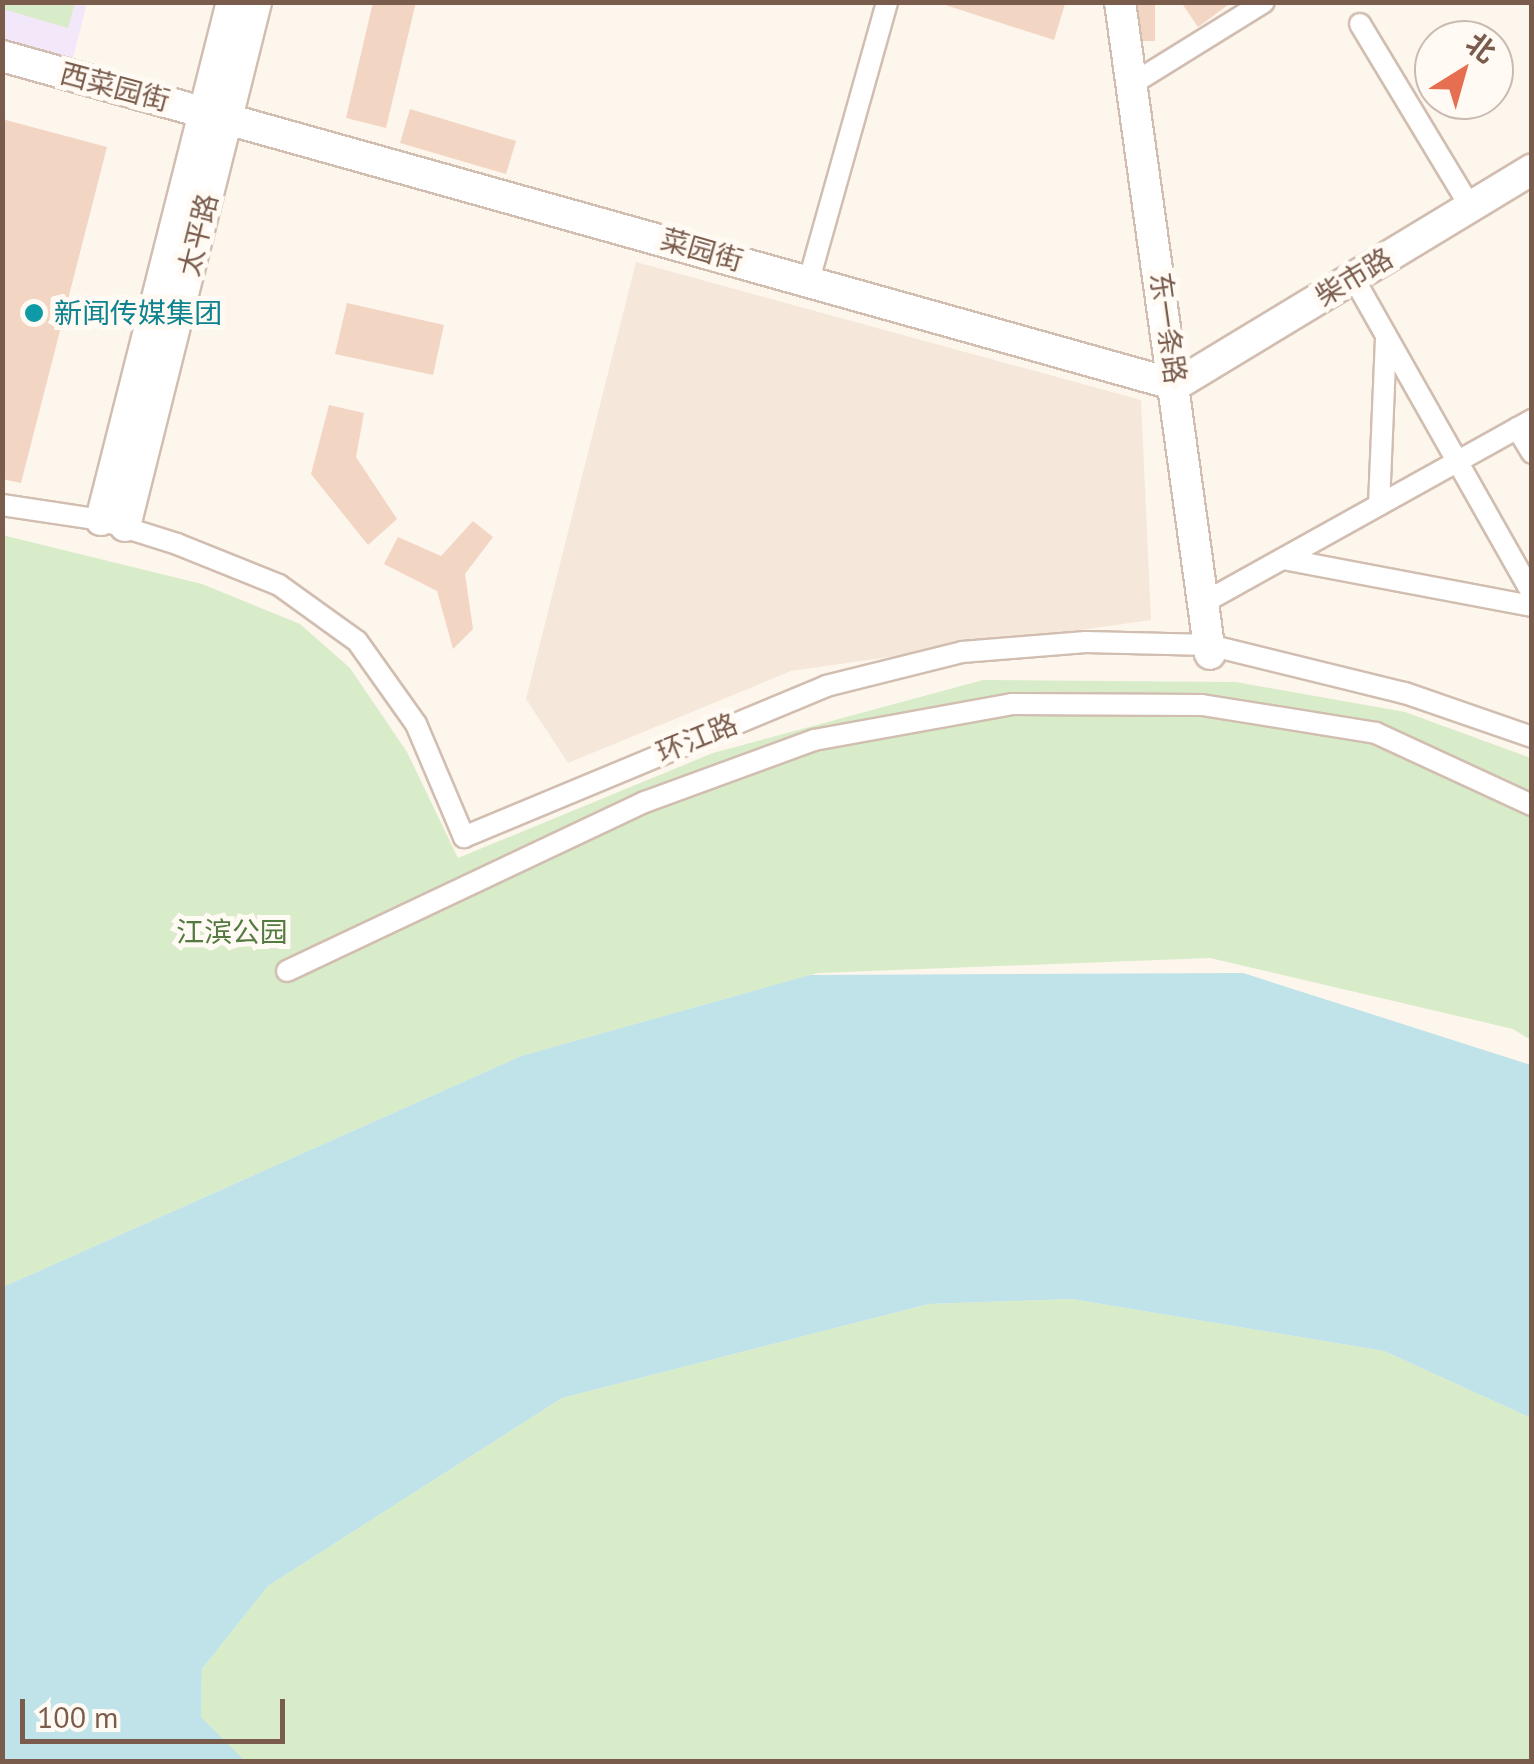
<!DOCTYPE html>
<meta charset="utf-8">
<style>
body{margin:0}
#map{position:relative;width:1534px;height:1764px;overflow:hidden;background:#fdf6ec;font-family:"PT Sans","Noto Sans SC",sans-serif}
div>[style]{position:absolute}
.residential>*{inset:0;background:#f5e8da}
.education>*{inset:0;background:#f3e8fa}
.green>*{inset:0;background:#d8ecc9}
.water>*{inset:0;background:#bfe3e8}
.building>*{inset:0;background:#f3d5c3}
.roads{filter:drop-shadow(2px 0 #d1beb0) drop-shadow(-2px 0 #d1beb0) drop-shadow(0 2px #d1beb0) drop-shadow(0 -2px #d1beb0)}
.street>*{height:20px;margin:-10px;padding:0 10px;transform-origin:10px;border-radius:10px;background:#fff}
.secondary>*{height:30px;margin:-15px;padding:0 15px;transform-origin:15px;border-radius:15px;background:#fff}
.dots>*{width:28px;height:28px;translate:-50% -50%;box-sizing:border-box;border:5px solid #fffaf3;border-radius:50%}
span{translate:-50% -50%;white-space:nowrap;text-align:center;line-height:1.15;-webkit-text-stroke:10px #fffaf3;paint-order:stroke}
.street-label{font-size:28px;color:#7a5c4d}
.culture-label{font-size:28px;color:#0d838f}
.left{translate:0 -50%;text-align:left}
.park-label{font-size:28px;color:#537a41}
.frame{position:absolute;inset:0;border:5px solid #7a5c4d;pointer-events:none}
.north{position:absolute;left:1414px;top:20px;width:100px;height:100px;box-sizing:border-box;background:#fffaf3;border:2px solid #cabbb1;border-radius:50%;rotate:37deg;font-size:28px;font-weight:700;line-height:40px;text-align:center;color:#7a5c4d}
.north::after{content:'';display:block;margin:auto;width:35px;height:45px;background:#e76f51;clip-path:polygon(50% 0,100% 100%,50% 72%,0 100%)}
.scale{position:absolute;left:20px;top:1699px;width:265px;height:45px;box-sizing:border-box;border:5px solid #7a5c4d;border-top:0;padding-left:12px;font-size:30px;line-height:35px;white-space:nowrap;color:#7a5c4d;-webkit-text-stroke:8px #fffaf3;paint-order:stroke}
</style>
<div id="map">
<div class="residential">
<div style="clip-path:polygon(636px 262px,1141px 400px,1151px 620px,791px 671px,568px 763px,526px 699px)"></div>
</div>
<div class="education">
<div style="clip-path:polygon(2px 3px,87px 3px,71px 66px,3px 48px)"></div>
</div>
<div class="green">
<div style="clip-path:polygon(2px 3px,3px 2px,75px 3px,68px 28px,3px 9px)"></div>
<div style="clip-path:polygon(2px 535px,202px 584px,300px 624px,350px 668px,407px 752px,458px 858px,713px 753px,983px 680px,1236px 682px,1405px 712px,1531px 758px,1531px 1040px,1513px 1029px,1210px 958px,818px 973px,521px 1056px,3px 1287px)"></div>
<div style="clip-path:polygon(1071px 1299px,1384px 1351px,1531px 1418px,1531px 1761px,245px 1762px,201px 1717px,202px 1669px,268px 1586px,562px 1398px,929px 1304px)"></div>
</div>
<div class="water">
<div style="clip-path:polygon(1243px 973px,1531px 1065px,1531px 1418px,1384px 1351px,1071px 1299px,929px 1304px,562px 1398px,268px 1586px,202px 1669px,201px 1717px,245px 1761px,3px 1761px,3px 1287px,521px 1056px,810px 975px)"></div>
</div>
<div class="building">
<div style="clip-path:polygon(373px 2px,416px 2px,386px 128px,346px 118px)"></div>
<div style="clip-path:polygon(936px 2px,1060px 2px,1065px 4px,1054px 40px)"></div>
<div style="clip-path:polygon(1135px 2px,1155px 2px,1155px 41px,1136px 41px)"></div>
<div style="clip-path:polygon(1181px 2px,1232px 2px,1198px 27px)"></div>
<div style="clip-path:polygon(410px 109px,516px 141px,506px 174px,400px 143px)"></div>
<div style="clip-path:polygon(2px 119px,107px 147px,21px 483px,2px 479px)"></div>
<div style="clip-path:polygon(347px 303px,444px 325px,433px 375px,335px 354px)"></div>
<div style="clip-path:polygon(329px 405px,364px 413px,356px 457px,397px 519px,368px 545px,311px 474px)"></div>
<div style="clip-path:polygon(473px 521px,493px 537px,465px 574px,473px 629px,453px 649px,437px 591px,384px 564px,398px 537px,441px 556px)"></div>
</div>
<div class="roads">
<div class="street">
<div style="left:1360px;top:24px;width:213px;rotate:58.9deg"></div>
<div style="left:1132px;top:84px;width:155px;rotate:-31.8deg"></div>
<div style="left:1353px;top:277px;width:363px;rotate:60.5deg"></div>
<div style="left:809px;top:280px;width:289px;rotate:-74.3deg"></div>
<div style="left:1517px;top:428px;width:29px;rotate:59deg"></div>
<div style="left:2px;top:505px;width:100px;rotate:8.6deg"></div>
<div style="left:101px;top:520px;width:80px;rotate:17.5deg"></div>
<div style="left:177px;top:544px;width:110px;rotate:21.9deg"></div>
<div style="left:279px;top:585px;width:96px;rotate:35.7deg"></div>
<div style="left:357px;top:641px;width:102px;rotate:54.6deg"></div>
<div style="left:416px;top:724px;width:123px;rotate:67deg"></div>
<div style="left:464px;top:837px;width:392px;rotate:-22.6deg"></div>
<div style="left:826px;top:686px;width:140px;rotate:-14deg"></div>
<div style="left:962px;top:652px;width:124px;rotate:-4.6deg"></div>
<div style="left:1086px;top:642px;width:123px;rotate:1.4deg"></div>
<div style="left:1209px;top:645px;width:202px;rotate:13.8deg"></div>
<div style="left:1405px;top:693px;width:134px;rotate:19.1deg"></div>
<div style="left:1379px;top:505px;width:166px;rotate:-87.6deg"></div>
<div style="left:1283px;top:559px;width:253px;rotate:10.7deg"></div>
<div style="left:1203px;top:603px;width:376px;rotate:-29.1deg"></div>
<div style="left:287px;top:971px;width:396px;rotate:-25.3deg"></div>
<div style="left:645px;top:802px;width:180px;rotate:-20.1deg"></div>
<div style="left:814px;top:740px;width:201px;rotate:-10.3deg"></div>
<div style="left:1012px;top:704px;width:190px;rotate:0.3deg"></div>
<div style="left:1202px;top:705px;width:176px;rotate:9.1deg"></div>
<div style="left:1376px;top:733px;width:172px;rotate:24.8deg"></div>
</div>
<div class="secondary">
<div style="left:1120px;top:2px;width:658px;rotate:82.14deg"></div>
<div style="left:2px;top:56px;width:1219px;rotate:15.65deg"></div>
<div style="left:1176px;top:385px;width:416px;rotate:-31.2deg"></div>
<div style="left:101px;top:520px;width:534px;rotate:-75.81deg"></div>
<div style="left:125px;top:526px;width:540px;rotate:-75.96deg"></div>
</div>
</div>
<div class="dots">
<div style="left:34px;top:313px;background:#0f9aa8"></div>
</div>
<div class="street-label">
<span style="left:115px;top:87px;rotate:15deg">西菜园街</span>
<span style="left:198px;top:235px;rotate:-76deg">太平路</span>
<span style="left:702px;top:250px;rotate:16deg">菜园街</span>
<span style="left:1354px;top:277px;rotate:-31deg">柴市路</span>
<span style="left:1168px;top:328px;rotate:82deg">东一条路</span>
<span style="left:697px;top:738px;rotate:-22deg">环江路</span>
</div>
<div class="culture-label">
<span class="left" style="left:54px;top:313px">新闻传媒集团</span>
</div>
<div class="park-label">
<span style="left:232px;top:932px">江滨公园</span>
</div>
<div class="frame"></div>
<div class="north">北</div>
<div class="scale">100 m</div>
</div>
